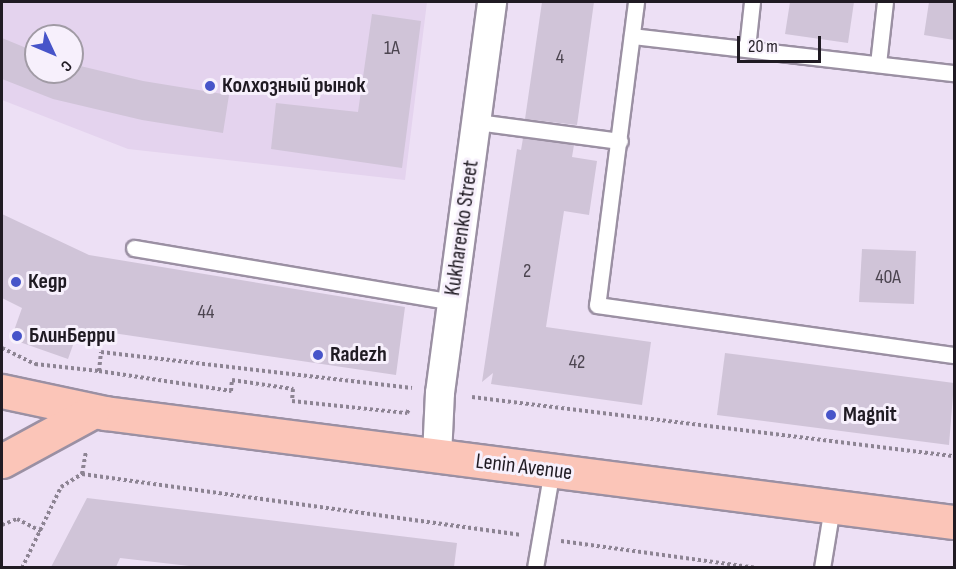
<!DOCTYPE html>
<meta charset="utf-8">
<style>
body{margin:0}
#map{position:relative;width:956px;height:569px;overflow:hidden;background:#ede0f5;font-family:"Sofia Sans Condensed",sans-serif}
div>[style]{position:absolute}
.built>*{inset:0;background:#e4d3ee}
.building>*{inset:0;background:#d0c4d8}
.path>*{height:4px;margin-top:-2px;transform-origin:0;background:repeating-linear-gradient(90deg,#8d8493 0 3px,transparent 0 6px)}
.roads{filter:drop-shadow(2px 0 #9b90a3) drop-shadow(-2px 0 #9b90a3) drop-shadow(0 2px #9b90a3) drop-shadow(0 -2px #9b90a3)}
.lane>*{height:15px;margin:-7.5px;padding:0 7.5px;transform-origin:7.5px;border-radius:7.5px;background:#fff}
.street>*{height:28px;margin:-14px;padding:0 14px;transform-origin:14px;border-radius:14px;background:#fff}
.primary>*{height:33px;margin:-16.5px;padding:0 16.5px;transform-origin:16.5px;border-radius:16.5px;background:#fbc5b8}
.dots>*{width:16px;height:16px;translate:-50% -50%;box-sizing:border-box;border:3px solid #f7f0fc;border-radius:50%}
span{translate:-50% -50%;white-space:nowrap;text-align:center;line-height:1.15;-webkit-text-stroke:6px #f7f0fc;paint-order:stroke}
.number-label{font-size:20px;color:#4c4550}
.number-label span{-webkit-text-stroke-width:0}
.poi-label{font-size:22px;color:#201b23;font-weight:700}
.left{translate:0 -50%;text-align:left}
.street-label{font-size:22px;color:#201b23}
.frame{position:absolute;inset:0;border:3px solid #201b23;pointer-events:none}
.north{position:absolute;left:24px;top:24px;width:60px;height:60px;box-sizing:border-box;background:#f7f0fc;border:2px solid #a19ba5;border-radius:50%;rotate:134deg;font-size:16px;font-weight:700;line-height:24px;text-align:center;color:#201b23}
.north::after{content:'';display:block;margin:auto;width:21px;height:27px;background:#4754c9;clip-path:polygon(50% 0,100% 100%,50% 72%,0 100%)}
.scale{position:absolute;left:737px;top:36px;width:84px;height:27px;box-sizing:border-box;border:3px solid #201b23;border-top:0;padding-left:8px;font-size:18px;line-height:21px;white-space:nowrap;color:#201b23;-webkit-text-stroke:4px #f7f0fc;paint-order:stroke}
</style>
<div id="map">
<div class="built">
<div style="clip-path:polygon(evenodd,2px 2px,427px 2px,405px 180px,128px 149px,2px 100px,2px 2px,36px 36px,72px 36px,72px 72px,36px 72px,36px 36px)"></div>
</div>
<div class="building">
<div style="clip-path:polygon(542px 2px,594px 2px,577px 125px,525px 119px)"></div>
<div style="clip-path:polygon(790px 2px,854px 2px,848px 43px,785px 34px)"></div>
<div style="clip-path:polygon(929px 2px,954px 2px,954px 40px,924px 35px)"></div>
<div style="clip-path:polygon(372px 14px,421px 21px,402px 168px,271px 149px,276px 103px,358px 112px)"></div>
<div style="clip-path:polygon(2px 38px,36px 52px,36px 72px,72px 72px,72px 64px,143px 81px,229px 95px,223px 133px,142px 120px,53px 99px,2px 79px)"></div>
<div style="clip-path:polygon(523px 138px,574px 145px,572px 157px,597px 161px,589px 215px,564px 211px,546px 327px,651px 342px,642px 405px,491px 384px,493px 373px,482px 382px,517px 149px,521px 150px)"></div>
<div style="clip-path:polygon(2px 214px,89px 255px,405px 307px,396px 375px,79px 328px,68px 359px,11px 339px,22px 308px,2px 298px)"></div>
<div style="clip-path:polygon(862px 249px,916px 251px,914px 304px,859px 302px)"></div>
<div style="clip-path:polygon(725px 353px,954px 383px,949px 445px,717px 415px)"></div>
<div style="clip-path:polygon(87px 498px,457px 543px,454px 567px,198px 567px,120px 558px,116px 567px,51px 567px)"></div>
</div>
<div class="path">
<div style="left:2px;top:348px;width:37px;rotate:26deg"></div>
<div style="left:35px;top:364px;width:64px;rotate:6.2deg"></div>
<div style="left:99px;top:371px;width:19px;rotate:-84deg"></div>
<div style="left:101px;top:352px;width:313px;rotate:6.6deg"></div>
<div style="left:99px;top:371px;width:134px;rotate:8.6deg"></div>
<div style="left:231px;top:391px;width:11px;rotate:-85deg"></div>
<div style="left:232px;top:380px;width:62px;rotate:8.4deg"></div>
<div style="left:293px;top:389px;width:12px;rotate:95deg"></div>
<div style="left:292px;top:401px;width:116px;rotate:6deg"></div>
<div style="left:407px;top:413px;width:4px;rotate:-63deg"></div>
<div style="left:472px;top:397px;width:486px;rotate:7deg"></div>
<div style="left:82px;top:474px;width:443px;rotate:7.9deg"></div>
<div style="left:2px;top:525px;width:16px;rotate:-22deg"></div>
<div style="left:17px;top:519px;width:27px;rotate:27deg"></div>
<div style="left:561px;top:541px;width:198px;rotate:7.8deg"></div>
<div style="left:22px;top:568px;width:90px;rotate:-64.3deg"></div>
<div style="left:61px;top:487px;width:25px;rotate:-32deg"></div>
<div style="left:82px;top:474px;width:23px;rotate:-80deg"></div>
</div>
<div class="roads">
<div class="lane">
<div style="left:636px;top:2px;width:305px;rotate:97.3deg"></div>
<div style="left:597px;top:305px;width:360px;rotate:8deg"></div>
<div style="left:632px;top:36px;width:324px;rotate:6.6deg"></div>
<div style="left:747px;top:48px;width:46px;rotate:-83.8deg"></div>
<div style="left:878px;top:64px;width:62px;rotate:-83.6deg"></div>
<div style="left:477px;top:122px;width:144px;rotate:7.6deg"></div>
<div style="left:134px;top:248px;width:323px;rotate:9.6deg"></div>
<div style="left:535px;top:568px;width:99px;rotate:-80.2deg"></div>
<div style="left:822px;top:568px;width:62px;rotate:-80.7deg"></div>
</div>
<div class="street">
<div style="left:437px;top:456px;width:63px;rotate:-87.3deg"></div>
<div style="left:440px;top:393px;width:394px;rotate:-82.4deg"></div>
</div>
<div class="primary">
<div style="left:2px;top:391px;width:105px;rotate:12.1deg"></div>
<div style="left:105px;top:413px;width:856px;rotate:7.32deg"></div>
<div style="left:2px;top:461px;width:102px;rotate:-28.6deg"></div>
</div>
</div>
<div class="dots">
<div style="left:210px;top:86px;background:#4754c9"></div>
<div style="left:16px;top:282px;background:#4754c9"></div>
<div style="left:17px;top:336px;background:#4754c9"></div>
<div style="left:318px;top:355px;background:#4754c9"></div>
<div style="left:831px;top:415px;background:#4754c9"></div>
</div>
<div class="number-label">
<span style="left:392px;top:48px">1А</span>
<span style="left:560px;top:57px">4</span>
<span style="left:527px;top:271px">2</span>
<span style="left:888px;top:277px">40А</span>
<span style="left:206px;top:312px">44</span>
<span style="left:577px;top:362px">42</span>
</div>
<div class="poi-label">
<span class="left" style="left:222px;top:86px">Колхозный рынок</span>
<span class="left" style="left:28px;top:282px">Кедр</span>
<span class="left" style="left:29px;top:336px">БлинБерри</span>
<span class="left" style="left:330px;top:355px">Radezh</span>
<span class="left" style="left:843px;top:415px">Magnit</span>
</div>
<div class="street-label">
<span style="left:462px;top:228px;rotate:-82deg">Kukharenko Street</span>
<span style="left:524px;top:467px;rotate:7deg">Lenin Avenue</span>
</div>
<div class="frame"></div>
<div class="north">С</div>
<div class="scale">20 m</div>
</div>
